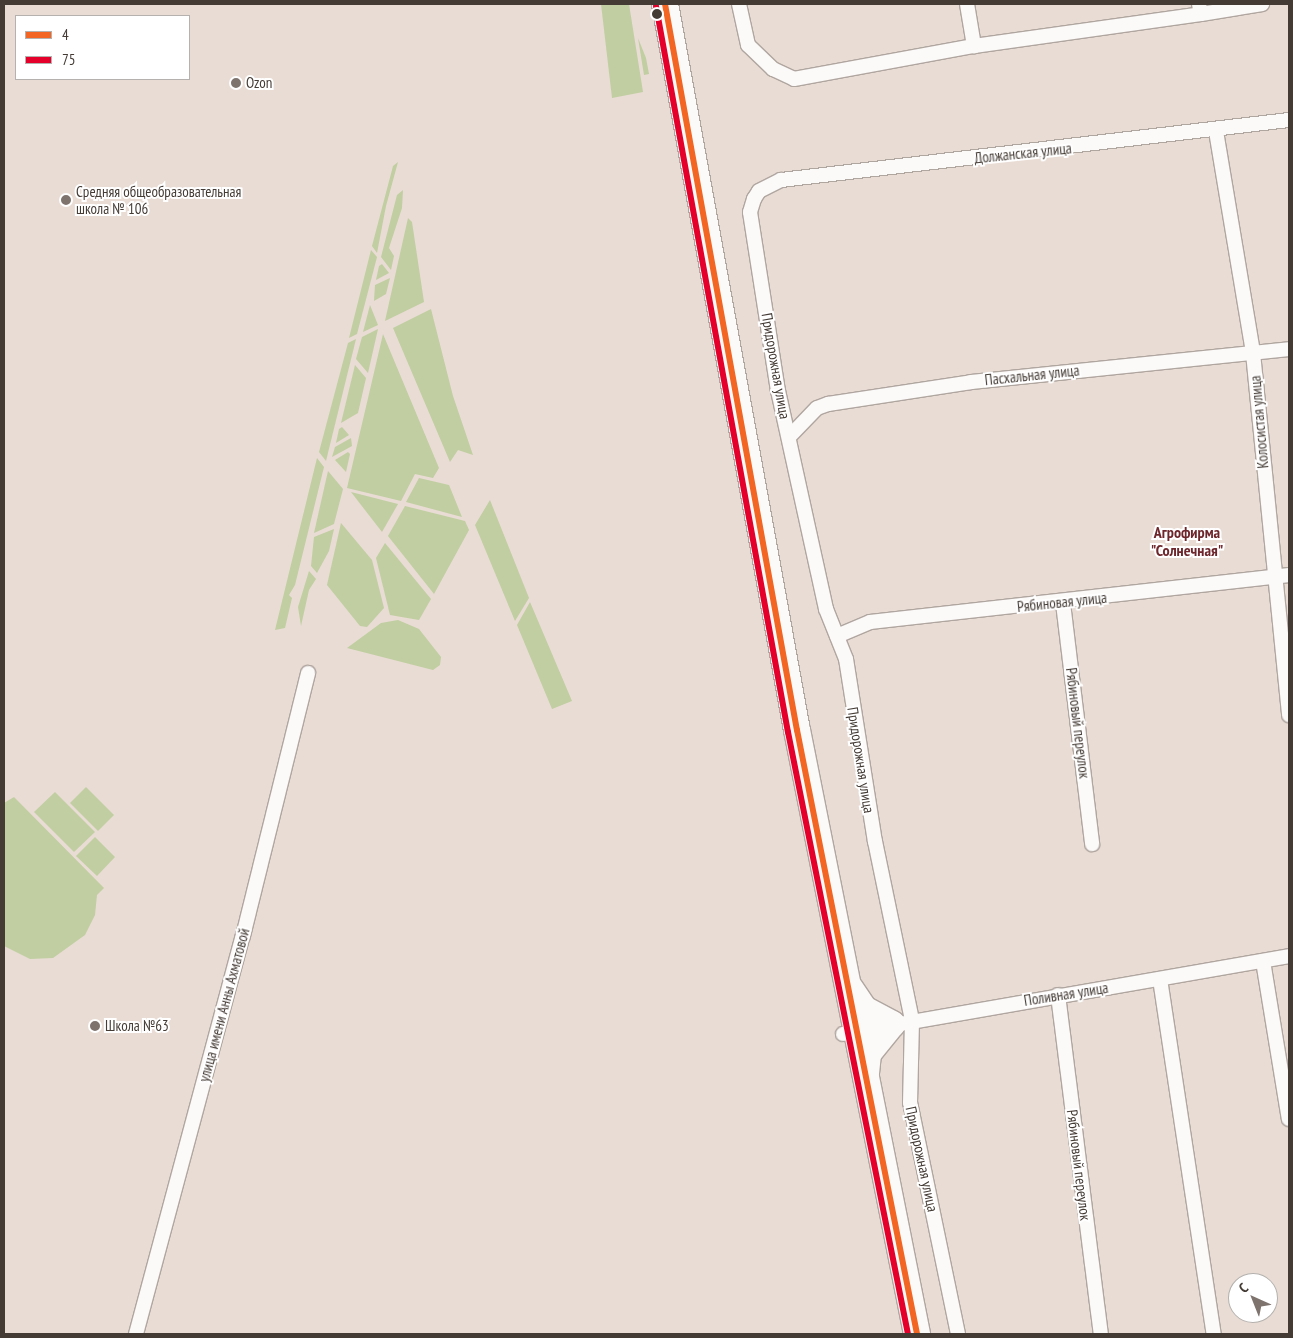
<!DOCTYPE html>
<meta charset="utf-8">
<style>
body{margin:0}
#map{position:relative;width:1293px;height:1338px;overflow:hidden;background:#e9dcd4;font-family:"PT Sans Narrow",sans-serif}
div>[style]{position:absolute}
.green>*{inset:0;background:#c0cea1}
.roads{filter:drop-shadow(1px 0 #b0a6a0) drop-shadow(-1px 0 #b0a6a0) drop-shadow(0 1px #b0a6a0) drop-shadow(0 -1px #b0a6a0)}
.street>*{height:14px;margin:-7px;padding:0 7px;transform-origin:7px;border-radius:7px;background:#fcfaf9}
.highway>*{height:26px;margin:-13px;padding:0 13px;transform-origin:13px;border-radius:13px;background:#fcfaf9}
.bus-1>*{height:6px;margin:-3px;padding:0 3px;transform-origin:3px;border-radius:3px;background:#f26522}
.bus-2>*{height:6px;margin:-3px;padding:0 3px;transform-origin:3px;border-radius:3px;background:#e4002b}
.dots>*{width:14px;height:14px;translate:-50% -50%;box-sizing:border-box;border:2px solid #fff;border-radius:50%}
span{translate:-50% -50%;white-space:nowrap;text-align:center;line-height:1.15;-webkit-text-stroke:4px #fff;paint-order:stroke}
.poi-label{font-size:15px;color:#443b35}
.left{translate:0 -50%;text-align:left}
.street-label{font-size:15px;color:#443b35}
.neighbourhood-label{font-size:16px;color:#6d262c;font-weight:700}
.frame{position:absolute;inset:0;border:5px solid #443b35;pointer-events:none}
.legend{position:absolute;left:15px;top:15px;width:175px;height:65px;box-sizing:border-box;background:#fff;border:1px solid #b4b1ae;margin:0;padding:6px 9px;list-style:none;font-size:15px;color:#443b35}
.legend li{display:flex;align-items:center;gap:10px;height:25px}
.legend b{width:25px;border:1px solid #b4b1ae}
.north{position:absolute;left:1228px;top:1273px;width:50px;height:50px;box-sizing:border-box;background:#fff;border:1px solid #b4b1ae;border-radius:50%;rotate:316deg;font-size:14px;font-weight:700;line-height:20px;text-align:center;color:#443b35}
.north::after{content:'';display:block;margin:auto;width:18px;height:22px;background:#7e736d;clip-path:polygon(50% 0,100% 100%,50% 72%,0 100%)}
</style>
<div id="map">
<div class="green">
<div style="clip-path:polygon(601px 4px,629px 4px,643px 92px,612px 98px)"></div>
<div style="clip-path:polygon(638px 38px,646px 58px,649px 74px,644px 75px)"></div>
<div style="clip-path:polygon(398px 162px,386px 206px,377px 253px,372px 246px,393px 166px)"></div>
<div style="clip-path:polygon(403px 190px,402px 208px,389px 248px,394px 256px,391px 270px,381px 257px,397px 195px)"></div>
<div style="clip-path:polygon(408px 218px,412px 222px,424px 302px,385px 321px)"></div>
<div style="clip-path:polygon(371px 250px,377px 257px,357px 334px,349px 338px)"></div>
<div style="clip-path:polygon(382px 264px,389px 273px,376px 280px,379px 266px)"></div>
<div style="clip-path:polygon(390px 278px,386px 294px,374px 301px,375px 285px)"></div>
<div style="clip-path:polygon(370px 305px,378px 325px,363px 332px)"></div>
<div style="clip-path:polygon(431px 309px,453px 396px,473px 455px,458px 450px,450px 462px,393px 328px)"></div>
<div style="clip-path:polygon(378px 329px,368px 373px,356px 359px,362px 337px)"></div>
<div style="clip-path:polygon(383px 334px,439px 468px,433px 478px,415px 474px,401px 501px,347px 488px)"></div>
<div style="clip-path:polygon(356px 339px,326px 461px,319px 452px,348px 343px)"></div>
<div style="clip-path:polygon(355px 365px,366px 378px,358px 413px,341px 423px)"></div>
<div style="clip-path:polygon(342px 427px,349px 435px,336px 443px,339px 429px)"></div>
<div style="clip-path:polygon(351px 438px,352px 446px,332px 457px,335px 447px)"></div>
<div style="clip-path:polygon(348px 452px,350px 454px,346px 472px,335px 460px)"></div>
<div style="clip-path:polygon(317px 458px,324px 467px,295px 585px,289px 595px,292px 598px,285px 628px,275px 630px)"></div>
<div style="clip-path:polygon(328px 471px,343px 489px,334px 524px,314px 533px)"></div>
<div style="clip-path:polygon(419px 478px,449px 485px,462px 517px,406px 502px)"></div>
<div style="clip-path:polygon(351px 492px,398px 504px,382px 532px)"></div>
<div style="clip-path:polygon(490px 500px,529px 598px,515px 621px,475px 525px)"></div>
<div style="clip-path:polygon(405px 506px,465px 521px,469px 530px,434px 594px,388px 536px)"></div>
<div style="clip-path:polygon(341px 523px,372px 560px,384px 608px,367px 627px,360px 626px,327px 585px)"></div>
<div style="clip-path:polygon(334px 529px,329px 551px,317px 573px,311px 566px,314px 537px)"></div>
<div style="clip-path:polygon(385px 543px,431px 599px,419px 620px,390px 615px,376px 558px)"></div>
<div style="clip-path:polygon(309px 571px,316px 579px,309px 590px,301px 626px,298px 607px)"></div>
<div style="clip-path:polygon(530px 602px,572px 701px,552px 709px,517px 625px)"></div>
<div style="clip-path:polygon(398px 620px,419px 629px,441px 657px,440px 665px,433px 670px,347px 648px,381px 623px)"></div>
<div style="clip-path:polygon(86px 787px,114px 815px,98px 831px,70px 803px)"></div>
<div style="clip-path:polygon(55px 792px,95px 832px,74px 852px,34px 812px)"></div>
<div style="clip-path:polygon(14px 797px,104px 888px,97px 895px,95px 915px,85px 935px,53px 958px,30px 959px,4px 946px,4px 803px)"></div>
<div style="clip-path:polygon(95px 837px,115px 857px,97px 876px,76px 856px)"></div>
</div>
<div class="roads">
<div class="street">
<div style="left:739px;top:4px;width:42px;rotate:77.6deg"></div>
<div style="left:748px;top:45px;width:35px;rotate:44deg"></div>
<div style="left:773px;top:69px;width:23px;rotate:25deg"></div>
<div style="left:794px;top:79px;width:183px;rotate:-10.4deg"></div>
<div style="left:974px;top:46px;width:229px;rotate:-8deg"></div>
<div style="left:967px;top:4px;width:43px;rotate:80.5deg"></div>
<div style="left:1199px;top:4px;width:10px;rotate:79deg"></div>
<div style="left:1201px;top:14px;width:62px;rotate:-9.3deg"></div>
<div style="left:1216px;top:131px;width:225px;rotate:80.5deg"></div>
<div style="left:1253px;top:353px;width:364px;rotate:84.3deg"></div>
<div style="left:789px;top:437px;width:40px;rotate:-46deg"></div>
<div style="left:817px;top:408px;width:12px;rotate:-20deg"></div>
<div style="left:828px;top:404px;width:145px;rotate:-8.7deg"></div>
<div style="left:971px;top:382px;width:320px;rotate:-5.9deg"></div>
<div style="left:1063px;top:603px;width:243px;rotate:83.1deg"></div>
<div style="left:837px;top:636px;width:36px;rotate:-23deg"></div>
<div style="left:870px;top:622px;width:422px;rotate:-6.4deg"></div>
<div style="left:1263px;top:961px;width:160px;rotate:80.7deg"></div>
<div style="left:1160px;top:979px;width:359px;rotate:81.4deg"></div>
<div style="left:1058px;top:995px;width:342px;rotate:82.8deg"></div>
<div style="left:843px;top:1034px;width:453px;rotate:-9.9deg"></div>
<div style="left:136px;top:1334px;width:412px;rotate:-75deg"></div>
<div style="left:243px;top:936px;width:271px;rotate:-76.1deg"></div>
<div style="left:958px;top:1334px;width:236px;rotate:-101.7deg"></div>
<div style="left:910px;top:1103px;width:83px;rotate:-88.6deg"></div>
<div style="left:912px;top:1020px;width:182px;rotate:-101.7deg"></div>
<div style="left:875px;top:842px;width:185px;rotate:-99deg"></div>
<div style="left:846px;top:659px;width:54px;rotate:-111.8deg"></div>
<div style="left:826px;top:609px;width:223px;rotate:-102.4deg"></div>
<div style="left:778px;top:391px;width:181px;rotate:-98.9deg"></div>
<div style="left:750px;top:212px;width:14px;rotate:-73deg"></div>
<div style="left:754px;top:199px;width:9px;rotate:-58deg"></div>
<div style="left:759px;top:191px;width:25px;rotate:-27deg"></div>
<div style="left:781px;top:180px;width:512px;rotate:-6.74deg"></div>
</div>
<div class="highway">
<div style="left:665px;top:4px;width:738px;rotate:79.7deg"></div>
<div style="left:797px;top:730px;width:616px;rotate:78.76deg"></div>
<div style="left:850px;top:988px;width:25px;rotate:56deg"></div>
<div style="left:864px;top:1009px;width:32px;rotate:28deg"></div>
<div style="left:892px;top:1024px;width:38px;rotate:129deg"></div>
<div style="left:868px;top:1054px;width:20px;rotate:96deg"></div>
</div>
</div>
<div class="bus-1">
<div style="left:665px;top:4px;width:738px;rotate:79.7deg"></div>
<div style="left:797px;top:730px;width:616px;rotate:78.76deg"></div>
</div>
<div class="bus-2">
<div style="left:656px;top:6px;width:738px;rotate:79.7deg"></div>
<div style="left:788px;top:732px;width:614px;rotate:78.73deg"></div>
</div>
<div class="dots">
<div style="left:657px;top:14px;background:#443b35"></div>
<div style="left:236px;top:83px;background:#7e736d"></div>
<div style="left:66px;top:200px;background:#7e736d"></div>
<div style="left:95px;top:1026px;background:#7e736d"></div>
</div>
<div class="poi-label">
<span class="left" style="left:246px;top:83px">Ozon</span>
<span class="left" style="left:76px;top:200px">Средняя общеобразовательная<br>школа № 106</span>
<span class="left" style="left:105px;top:1026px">Школа №63</span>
</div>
<div class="street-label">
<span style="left:1023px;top:153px;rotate:-6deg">Должанская улица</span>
<span style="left:776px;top:366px;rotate:80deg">Придорожная улица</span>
<span style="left:1032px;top:375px;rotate:-6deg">Пасхальная улица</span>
<span style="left:1259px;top:422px;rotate:-95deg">Колосистая улица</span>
<span style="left:1062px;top:602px;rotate:-6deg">Рябиновая улица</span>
<span style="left:1078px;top:723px;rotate:83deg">Рябиновый переулок</span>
<span style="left:861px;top:760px;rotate:81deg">Придорожная улица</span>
<span style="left:1066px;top:994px;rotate:-9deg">Поливная улица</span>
<span style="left:224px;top:1005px;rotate:-75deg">улица имени Анны Ахматовой</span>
<span style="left:922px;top:1159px;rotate:78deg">Придорожная улица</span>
<span style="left:1079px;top:1165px;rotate:83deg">Рябиновый переулок</span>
</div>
<div class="neighbourhood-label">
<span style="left:1187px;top:541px">Агрофирма<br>"Солнечная"</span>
</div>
<div class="frame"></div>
<ul class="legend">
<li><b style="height:6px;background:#f26522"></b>4</li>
<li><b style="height:6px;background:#e4002b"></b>75</li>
</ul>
<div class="north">С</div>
</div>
